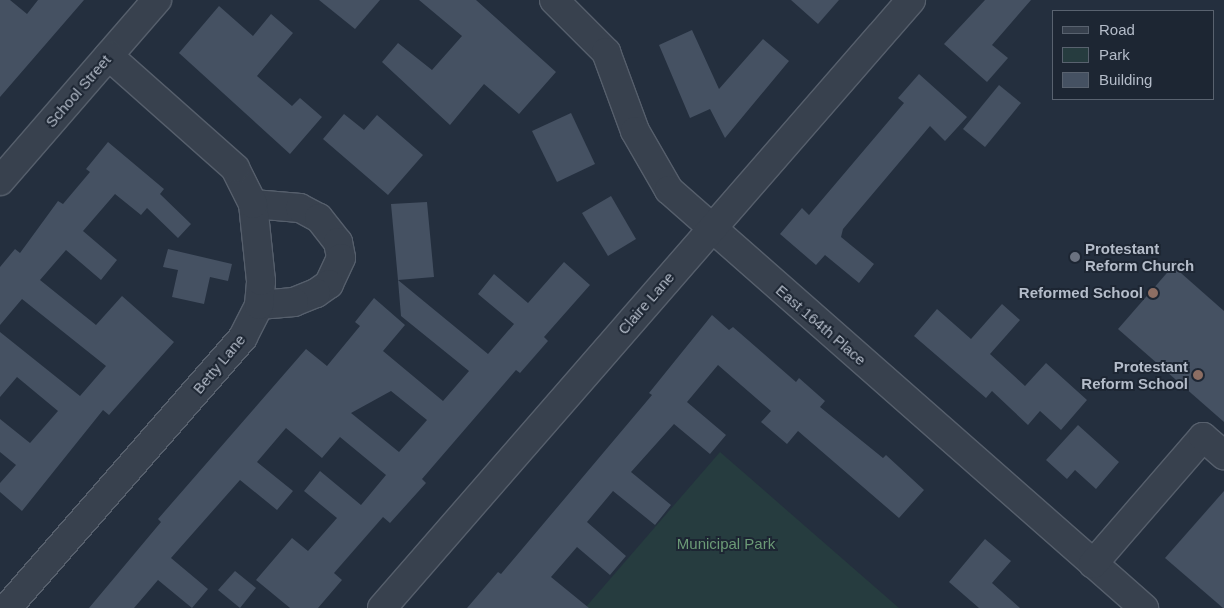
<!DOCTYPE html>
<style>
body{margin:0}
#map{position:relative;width:1224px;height:608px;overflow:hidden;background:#242f3e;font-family:Arial,sans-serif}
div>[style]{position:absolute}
.green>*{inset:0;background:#263c3f}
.building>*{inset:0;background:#455162}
.roads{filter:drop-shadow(1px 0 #565f6c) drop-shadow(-1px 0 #565f6c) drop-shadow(0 1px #565f6c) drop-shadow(0 -1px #565f6c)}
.minor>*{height:28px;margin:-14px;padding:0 14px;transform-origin:14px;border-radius:14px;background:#38414e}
.dots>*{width:14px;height:14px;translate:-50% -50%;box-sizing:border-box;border:2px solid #1d2633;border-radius:50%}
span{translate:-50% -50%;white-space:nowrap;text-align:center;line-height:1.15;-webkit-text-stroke:4px #1d2633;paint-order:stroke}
.street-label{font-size:15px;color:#b4bcc9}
.poi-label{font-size:15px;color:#b4bcc9;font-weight:700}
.left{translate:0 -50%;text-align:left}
.right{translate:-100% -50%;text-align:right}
.park-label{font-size:15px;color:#6b9a76}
.legend{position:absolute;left:1052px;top:10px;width:162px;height:90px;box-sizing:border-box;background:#1d2633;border:1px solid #59626f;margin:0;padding:6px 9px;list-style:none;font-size:15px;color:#b4bcc9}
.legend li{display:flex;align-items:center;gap:10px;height:25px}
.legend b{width:25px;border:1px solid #59626f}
</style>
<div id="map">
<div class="green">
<div style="clip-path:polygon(720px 452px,899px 608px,585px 608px)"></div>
</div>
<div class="building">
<div style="clip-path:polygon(0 0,10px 0,27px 14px,38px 0,84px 0,0 97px)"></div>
<div style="clip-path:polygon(319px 0,380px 0,355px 29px)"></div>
<div style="clip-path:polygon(419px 0,476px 0,556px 72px,519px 114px,484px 84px,450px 125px,382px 62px,398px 43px,432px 70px,462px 36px)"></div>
<div style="clip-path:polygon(791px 0,839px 0,818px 24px)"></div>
<div style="clip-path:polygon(985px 0,1031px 0,992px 45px,1008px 58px,987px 82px,944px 44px)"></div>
<div style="clip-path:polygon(219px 6px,253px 36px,271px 14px,293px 33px,257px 76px,292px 106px,300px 98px,322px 117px,290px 154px,179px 53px)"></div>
<div style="clip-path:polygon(692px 30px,719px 89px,763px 39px,789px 61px,725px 138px,710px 109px,690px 118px,659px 45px)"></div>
<div style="clip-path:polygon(919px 74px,967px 117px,945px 141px,930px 126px,843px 229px,841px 237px,874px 264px,859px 283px,825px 255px,816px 265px,780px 234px,802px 208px,809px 215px,904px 103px,898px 98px)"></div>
<div style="clip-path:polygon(999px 85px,1021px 103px,985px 147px,963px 129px)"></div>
<div style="clip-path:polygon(571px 113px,595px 164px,557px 182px,532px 131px)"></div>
<div style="clip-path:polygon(344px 114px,364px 130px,377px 115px,423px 155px,388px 195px,323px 139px)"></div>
<div style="clip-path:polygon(108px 142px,164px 189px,160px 194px,191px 224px,178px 238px,147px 208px,141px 215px,115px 194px,83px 231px,117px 260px,101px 280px,66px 250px,40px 280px,96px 325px,122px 296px,174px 342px,109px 415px,103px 410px,22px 511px,0 492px,0 483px,16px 465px,0 452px,0 419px,30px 443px,58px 411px,17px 377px,0 397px,0 332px,80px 396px,106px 366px,22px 299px,0 325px,0 267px,15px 249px,20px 253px,58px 201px,63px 204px,90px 172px,86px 169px)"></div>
<div style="clip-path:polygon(611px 196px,636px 239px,608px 256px,582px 213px)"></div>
<div style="clip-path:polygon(427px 202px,434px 277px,398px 280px,391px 204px)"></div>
<div style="clip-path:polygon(168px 249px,232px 264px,228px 281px,210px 277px,204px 304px,172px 297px,178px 270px,163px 267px)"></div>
<div style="clip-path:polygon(evenodd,564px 262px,590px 285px,544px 337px,548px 341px,520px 373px,516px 370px,422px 479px,426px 483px,390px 523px,383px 517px,334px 573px,342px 580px,318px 608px,290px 608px,256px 580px,292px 538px,308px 551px,337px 518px,304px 491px,320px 471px,361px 505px,386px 475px,340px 437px,322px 458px,286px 428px,257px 462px,293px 491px,277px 510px,240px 480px,171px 558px,208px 589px,192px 608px,158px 580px,134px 608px,89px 608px,161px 522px,158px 519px,306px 349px,327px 366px,360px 326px,355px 322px,374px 298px,405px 325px,383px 351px,443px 401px,469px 371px,401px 316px,398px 280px,488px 354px,514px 324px,478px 294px,494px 274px,528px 303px,564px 262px,391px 391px,427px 420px,399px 452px,351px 413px,391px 391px)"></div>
<div style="clip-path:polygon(1173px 266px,1224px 311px,1224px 422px,1118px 329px)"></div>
<div style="clip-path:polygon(1002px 304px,1020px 320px,990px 354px,1025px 386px,1046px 363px,1087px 400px,1061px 430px,1040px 411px,1028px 425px,992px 391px,986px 398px,914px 336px,937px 309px,971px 339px)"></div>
<div style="clip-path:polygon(712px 315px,729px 330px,733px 327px,796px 382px,799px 378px,825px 401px,820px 407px,883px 458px,886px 455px,924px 490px,899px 518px,798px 431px,787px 444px,761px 422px,771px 411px,718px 365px,687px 402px,726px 435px,710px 454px,674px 424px,631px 472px,671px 505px,655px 525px,613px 491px,587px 522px,626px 556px,610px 575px,577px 547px,551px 577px,589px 608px,467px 608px,498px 572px,501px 574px,652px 395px,649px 393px)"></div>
<div style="clip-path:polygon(1078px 425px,1119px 462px,1096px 489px,1075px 470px,1067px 479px,1046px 460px)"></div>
<div style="clip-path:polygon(1224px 491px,1224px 608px,1223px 608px,1165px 558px)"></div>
<div style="clip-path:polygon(985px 539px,1011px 561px,992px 583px,1020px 608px,979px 608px,949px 582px)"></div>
<div style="clip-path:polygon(235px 571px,256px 588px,240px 608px,218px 590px)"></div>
</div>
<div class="roads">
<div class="minor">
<div style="left:554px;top:0;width:74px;rotate:45deg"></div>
<div style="left:606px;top:52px;width:84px;rotate:69.8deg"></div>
<div style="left:635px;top:131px;width:68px;rotate:60deg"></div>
<div style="left:669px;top:190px;width:633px;rotate:41.35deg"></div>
<div style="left:0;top:181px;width:240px;rotate:-49.1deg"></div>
<div style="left:253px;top:204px;width:47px;rotate:4.9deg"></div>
<div style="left:300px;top:208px;width:21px;rotate:28deg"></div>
<div style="left:319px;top:218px;width:31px;rotate:52deg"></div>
<div style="left:338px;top:242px;width:16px;rotate:79deg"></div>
<div style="left:341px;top:258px;width:29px;rotate:115deg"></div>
<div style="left:329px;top:284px;width:16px;rotate:145deg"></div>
<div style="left:316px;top:293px;width:24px;rotate:158deg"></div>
<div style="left:294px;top:302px;width:35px;rotate:175deg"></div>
<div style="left:1093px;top:564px;width:168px;rotate:-49.1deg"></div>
<div style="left:1203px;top:437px;width:28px;rotate:41deg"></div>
<div style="left:7px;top:608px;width:359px;rotate:-48.9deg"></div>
<div style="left:243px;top:337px;width:36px;rotate:-63deg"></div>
<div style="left:259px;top:305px;width:24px;rotate:-85deg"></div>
<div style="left:261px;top:281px;width:77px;rotate:-95.9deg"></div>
<div style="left:253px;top:204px;width:40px;rotate:-116.6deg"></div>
<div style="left:235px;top:168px;width:169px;rotate:-138.4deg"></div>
<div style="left:382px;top:608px;width:806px;rotate:-48.97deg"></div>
</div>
</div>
<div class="dots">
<div style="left:1075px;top:257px;background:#6b7280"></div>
<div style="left:1153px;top:293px;background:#8d6e63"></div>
<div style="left:1198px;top:375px;background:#8d6e63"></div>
</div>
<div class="street-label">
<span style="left:78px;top:91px;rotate:-49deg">School Street</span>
<span style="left:646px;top:303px;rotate:-49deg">Claire Lane</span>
<span style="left:821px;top:325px;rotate:41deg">East 164th Place</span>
<span style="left:219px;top:364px;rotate:-50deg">Betty Lane</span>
</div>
<div class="poi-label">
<span class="left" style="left:1085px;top:257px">Protestant<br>Reform Church</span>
<span class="right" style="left:1143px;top:293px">Reformed School</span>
<span class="right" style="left:1188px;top:375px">Protestant<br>Reform School</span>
</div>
<div class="park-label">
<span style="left:726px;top:544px">Municipal Park</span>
</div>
<ul class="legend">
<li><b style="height:6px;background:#38414e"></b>Road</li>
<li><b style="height:14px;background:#263c3f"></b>Park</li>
<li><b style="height:14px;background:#455162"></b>Building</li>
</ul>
</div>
